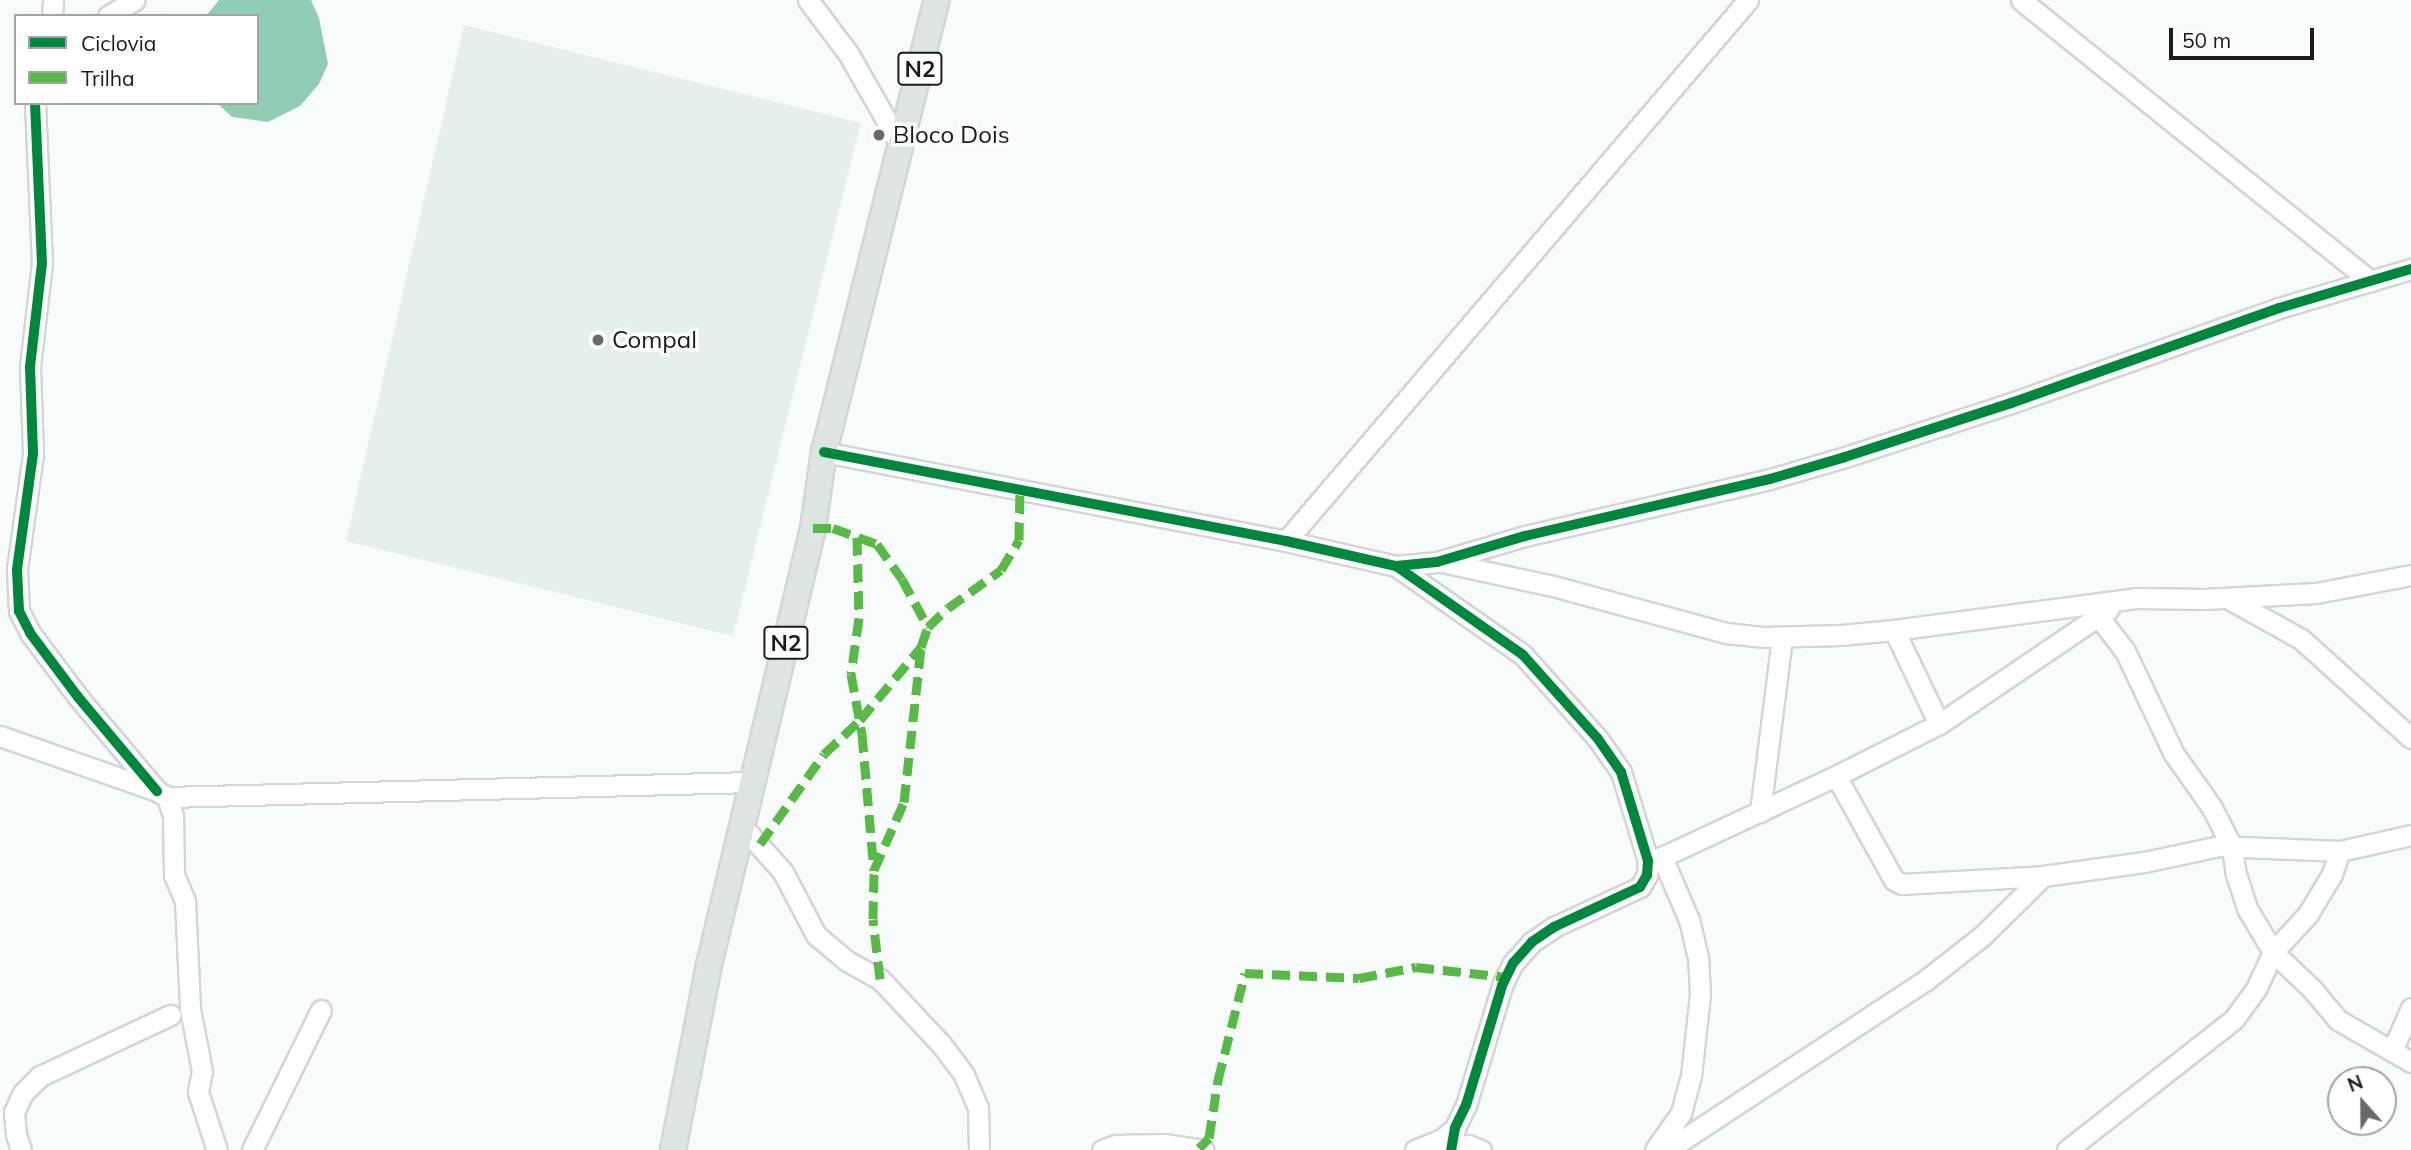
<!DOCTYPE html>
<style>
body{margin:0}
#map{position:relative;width:2411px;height:1150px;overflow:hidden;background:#f7fcfa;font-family:Mulish,sans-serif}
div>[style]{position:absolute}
.built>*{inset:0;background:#e5f0eb}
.water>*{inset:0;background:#91ccb5}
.roads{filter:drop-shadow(2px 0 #d3d6d5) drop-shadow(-2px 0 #d3d6d5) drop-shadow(0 2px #d3d6d5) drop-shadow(0 -2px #d3d6d5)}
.minor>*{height:19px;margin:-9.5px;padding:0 9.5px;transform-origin:9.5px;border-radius:9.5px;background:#fefffe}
.major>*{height:24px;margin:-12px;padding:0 12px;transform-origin:12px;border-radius:12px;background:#dde5e2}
.quiet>*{height:9px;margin-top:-4.5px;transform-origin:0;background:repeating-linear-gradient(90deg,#58b947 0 18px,transparent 0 27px)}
.cycleway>*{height:10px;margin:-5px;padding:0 5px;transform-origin:5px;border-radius:5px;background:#00873e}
.dots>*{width:19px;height:19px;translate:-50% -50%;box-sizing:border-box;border:4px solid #fff;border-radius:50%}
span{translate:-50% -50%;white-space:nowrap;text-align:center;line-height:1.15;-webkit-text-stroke:7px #fff;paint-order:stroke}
.shield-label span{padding:2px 5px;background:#fff;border:2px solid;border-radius:5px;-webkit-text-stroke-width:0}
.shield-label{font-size:23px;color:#191c1b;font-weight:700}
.poi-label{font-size:24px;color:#191c1b}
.left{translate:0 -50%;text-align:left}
.legend{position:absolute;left:14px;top:14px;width:245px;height:91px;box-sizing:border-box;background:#fff;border:2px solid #a3a4a4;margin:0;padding:9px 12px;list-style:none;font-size:21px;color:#191c1b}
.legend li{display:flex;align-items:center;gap:14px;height:35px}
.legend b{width:35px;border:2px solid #a3a4a4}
.north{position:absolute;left:2327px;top:1066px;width:70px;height:70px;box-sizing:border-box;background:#fff;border:2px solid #a3a4a4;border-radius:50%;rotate:339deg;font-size:19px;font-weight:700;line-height:28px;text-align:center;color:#191c1b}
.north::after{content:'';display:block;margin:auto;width:24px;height:32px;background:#676a69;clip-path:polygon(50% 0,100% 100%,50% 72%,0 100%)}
.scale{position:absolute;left:2169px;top:28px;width:145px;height:32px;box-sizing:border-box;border:4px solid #191c1b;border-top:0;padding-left:9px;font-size:21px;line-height:24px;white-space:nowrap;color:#191c1b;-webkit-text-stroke:5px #fff;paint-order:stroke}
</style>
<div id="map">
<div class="built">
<div style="clip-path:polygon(464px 25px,861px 123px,733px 636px,346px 541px)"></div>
</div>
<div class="water">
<div style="clip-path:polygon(219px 0,311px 0,319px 18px,328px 64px,319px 84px,300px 106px,268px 122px,232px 117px,217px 103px,257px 103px,257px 16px,206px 16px)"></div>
</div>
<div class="roads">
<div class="minor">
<div style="left:808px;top:0;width:66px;rotate:53deg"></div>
<div style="left:848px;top:53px;width:107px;rotate:60.3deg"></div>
<div style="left:2021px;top:0;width:449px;rotate:38.8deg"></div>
<div style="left:52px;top:16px;width:16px;rotate:-86deg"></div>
<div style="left:108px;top:16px;width:31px;rotate:-31deg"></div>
<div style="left:35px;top:103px;width:160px;rotate:87.5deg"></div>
<div style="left:42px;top:263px;width:105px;rotate:96.6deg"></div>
<div style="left:30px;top:367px;width:87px;rotate:88deg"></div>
<div style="left:33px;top:454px;width:117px;rotate:97.9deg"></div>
<div style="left:17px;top:570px;width:41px;rotate:87.2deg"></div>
<div style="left:19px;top:611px;width:25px;rotate:63deg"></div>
<div style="left:30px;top:633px;width:80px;rotate:53.1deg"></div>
<div style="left:78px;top:697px;width:123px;rotate:50deg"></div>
<div style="left:824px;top:452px;width:470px;rotate:10.9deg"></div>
<div style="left:1286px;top:541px;width:113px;rotate:12.8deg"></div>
<div style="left:1396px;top:566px;width:41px;rotate:-5.6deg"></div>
<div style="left:1437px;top:562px;width:92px;rotate:-16.5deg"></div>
<div style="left:1525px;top:536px;width:252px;rotate:-13.1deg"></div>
<div style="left:1770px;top:479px;width:78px;rotate:-16.3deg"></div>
<div style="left:1845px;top:457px;width:175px;rotate:-18deg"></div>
<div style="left:2011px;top:403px;width:284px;rotate:-19.5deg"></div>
<div style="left:2279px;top:308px;width:138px;rotate:-16.5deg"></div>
<div style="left:1286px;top:541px;width:711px;rotate:-49.5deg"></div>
<div style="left:1442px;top:562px;width:114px;rotate:12.2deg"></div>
<div style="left:1553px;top:586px;width:179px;rotate:15.2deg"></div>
<div style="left:1726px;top:633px;width:39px;rotate:6deg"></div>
<div style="left:1765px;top:637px;width:76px;rotate:-1.5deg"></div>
<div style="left:1841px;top:635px;width:53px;rotate:-5.4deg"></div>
<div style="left:1894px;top:630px;width:244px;rotate:-7.5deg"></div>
<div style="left:2136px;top:598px;width:68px;rotate:0.8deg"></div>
<div style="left:2204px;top:599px;width:112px;rotate:-3.1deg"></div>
<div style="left:2316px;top:593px;width:97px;rotate:-10.7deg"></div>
<div style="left:1396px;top:566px;width:155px;rotate:35deg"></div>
<div style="left:1523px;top:655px;width:113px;rotate:48.2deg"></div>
<div style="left:1598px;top:739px;width:40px;rotate:55.1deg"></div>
<div style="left:1621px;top:772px;width:93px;rotate:73.1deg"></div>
<div style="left:1648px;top:861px;width:14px;rotate:94deg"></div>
<div style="left:1647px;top:875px;width:14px;rotate:120deg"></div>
<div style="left:1640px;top:887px;width:95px;rotate:155.1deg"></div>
<div style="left:1554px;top:927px;width:27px;rotate:146deg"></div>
<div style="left:1532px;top:942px;width:28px;rotate:132deg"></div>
<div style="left:1513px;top:963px;width:25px;rotate:116deg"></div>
<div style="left:1502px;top:986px;width:124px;rotate:106.8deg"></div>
<div style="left:1466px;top:1105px;width:25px;rotate:116deg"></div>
<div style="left:1455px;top:1128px;width:22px;rotate:100deg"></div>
<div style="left:2229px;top:599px;width:82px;rotate:29.1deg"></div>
<div style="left:2301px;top:639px;width:148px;rotate:42deg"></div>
<div style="left:2098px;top:616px;width:44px;rotate:52.4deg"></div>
<div style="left:2125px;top:651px;width:114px;rotate:64.6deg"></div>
<div style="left:2174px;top:754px;width:64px;rotate:54.6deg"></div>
<div style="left:2211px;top:806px;width:46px;rotate:62.9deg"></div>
<div style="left:2232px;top:847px;width:27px;rotate:82deg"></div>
<div style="left:2236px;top:874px;width:38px;rotate:72deg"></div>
<div style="left:2248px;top:910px;width:49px;rotate:59.2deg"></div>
<div style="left:2273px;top:952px;width:54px;rotate:43.5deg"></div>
<div style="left:2312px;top:989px;width:40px;rotate:50deg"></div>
<div style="left:2338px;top:1020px;width:84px;rotate:29.9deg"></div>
<div style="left:1894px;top:630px;width:104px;rotate:64.4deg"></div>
<div style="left:0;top:736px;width:166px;rotate:19.3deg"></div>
<div style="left:157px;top:791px;width:12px;rotate:31deg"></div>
<div style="left:167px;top:797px;width:20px;rotate:72deg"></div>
<div style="left:173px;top:816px;width:59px;rotate:89deg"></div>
<div style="left:174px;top:875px;width:28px;rotate:67deg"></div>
<div style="left:185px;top:901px;width:108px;rotate:87.3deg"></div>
<div style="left:190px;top:1009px;width:63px;rotate:79deg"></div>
<div style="left:202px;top:1071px;width:21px;rotate:101deg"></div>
<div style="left:198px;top:1092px;width:61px;rotate:71.9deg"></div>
<div style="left:1836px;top:776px;width:119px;rotate:60.9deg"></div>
<div style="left:1894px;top:880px;width:9px;rotate:27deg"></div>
<div style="left:1902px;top:884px;width:141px;rotate:-3.2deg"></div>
<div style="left:2043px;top:876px;width:102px;rotate:-7.9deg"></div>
<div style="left:2144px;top:862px;width:77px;rotate:-12deg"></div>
<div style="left:2219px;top:846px;width:121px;rotate:2.4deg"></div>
<div style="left:2340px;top:851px;width:73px;rotate:-12.7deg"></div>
<div style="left:167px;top:797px;width:586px;rotate:-1.47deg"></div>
<div style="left:1760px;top:812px;width:176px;rotate:-82.8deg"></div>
<div style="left:741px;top:825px;width:63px;rotate:48.2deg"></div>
<div style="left:783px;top:872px;width:71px;rotate:62.4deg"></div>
<div style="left:816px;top:935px;width:40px;rotate:40deg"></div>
<div style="left:847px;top:961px;width:38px;rotate:29deg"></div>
<div style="left:880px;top:979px;width:89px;rotate:46.8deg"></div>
<div style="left:941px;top:1044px;width:39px;rotate:53deg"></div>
<div style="left:964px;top:1075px;width:36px;rotate:67deg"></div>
<div style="left:978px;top:1108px;width:42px;rotate:88.6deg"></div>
<div style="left:1648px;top:861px;width:15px;rotate:-16deg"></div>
<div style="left:1662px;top:857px;width:192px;rotate:-25deg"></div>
<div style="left:1836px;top:776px;width:115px;rotate:-26.8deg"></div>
<div style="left:1939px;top:724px;width:205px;rotate:-34.1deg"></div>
<div style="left:2392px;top:1051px;width:47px;rotate:-66.2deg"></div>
<div style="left:21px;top:1150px;width:16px;rotate:-108deg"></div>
<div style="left:16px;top:1135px;width:23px;rotate:-95deg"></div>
<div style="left:14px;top:1112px;width:21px;rotate:-65deg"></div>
<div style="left:23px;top:1093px;width:24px;rotate:-45deg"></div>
<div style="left:40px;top:1076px;width:144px;rotate:-25.1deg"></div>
<div style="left:252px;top:1150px;width:156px;rotate:-63.8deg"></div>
<div style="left:1102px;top:1150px;width:15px;rotate:-20deg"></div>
<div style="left:1116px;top:1145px;width:48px;rotate:-1.2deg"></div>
<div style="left:1164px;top:1144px;width:40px;rotate:8.5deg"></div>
<div style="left:1415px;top:1150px;width:29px;rotate:-22deg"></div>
<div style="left:1442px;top:1139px;width:17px;rotate:-40deg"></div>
<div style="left:1452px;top:1150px;width:17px;rotate:-17deg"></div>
<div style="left:1468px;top:1145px;width:14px;rotate:21deg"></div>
<div style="left:1655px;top:1150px;width:45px;rotate:-54.9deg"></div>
<div style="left:1681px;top:1113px;width:38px;rotate:-75deg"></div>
<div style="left:1691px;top:1076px;width:82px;rotate:-83.7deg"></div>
<div style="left:1700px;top:994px;width:36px;rotate:-93deg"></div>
<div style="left:1698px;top:958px;width:39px;rotate:-103deg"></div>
<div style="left:1689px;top:920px;width:69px;rotate:-113.2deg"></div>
<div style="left:1667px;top:1150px;width:310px;rotate:-33.3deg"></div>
<div style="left:1926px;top:980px;width:71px;rotate:-38.2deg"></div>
<div style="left:1982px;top:936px;width:86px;rotate:-44.5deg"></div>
<div style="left:2067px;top:1150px;width:212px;rotate:-38.1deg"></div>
<div style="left:2234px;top:1019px;width:37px;rotate:-54deg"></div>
<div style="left:2256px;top:989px;width:41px;rotate:-65.3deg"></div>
<div style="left:2273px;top:952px;width:52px;rotate:-47.4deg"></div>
<div style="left:2308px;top:914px;width:47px;rotate:-59deg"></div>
<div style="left:2332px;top:874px;width:24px;rotate:-71deg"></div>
</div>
<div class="major">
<div style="left:673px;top:1150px;width:188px;rotate:-79deg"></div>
<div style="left:709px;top:965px;width:449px;rotate:-76.6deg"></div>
<div style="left:813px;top:528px;width:77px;rotate:-81.8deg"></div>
<div style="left:824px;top:452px;width:466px;rotate:-76deg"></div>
</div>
</div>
<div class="quiet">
<div style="left:813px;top:528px;width:20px"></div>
<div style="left:833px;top:528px;width:47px;rotate:20deg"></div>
<div style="left:877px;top:544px;width:43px;rotate:54.5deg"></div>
<div style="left:902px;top:579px;width:55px;rotate:61.6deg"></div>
<div style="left:857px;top:537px;width:81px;rotate:88.6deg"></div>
<div style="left:859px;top:618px;width:57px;rotate:98.1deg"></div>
<div style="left:851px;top:674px;width:61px;rotate:79.6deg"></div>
<div style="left:862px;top:734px;width:137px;rotate:85deg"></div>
<div style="left:760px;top:844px;width:110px;rotate:-54.6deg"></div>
<div style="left:824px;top:754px;width:50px;rotate:-43.4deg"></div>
<div style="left:860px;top:720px;width:95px;rotate:-50.1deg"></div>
<div style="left:880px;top:979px;width:60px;rotate:-96.7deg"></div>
<div style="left:873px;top:919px;width:49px;rotate:-88.8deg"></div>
<div style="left:874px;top:870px;width:74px;rotate:-66.2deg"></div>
<div style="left:904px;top:802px;width:156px;rotate:-83.7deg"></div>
<div style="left:921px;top:647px;width:21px;rotate:-71deg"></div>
<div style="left:928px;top:627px;width:28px;rotate:-44deg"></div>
<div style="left:948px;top:608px;width:65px;rotate:-35.6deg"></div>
<div style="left:1001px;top:570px;width:35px;rotate:-59deg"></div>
<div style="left:1019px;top:540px;width:50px;rotate:-88.9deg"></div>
<div style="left:1199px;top:1148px;width:14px;rotate:-45deg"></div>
<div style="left:1209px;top:1138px;width:59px;rotate:-81.2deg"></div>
<div style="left:1218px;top:1080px;width:110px;rotate:-75.8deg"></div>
<div style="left:1245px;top:973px;width:114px;rotate:2.5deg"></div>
<div style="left:1359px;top:978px;width:58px;rotate:-10.9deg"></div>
<div style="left:1416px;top:967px;width:91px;rotate:6.3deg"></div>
</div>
<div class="cycleway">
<div style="left:35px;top:103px;width:160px;rotate:87.5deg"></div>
<div style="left:42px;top:263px;width:105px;rotate:96.6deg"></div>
<div style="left:30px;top:367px;width:87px;rotate:88deg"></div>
<div style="left:33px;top:454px;width:117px;rotate:97.9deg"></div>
<div style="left:17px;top:570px;width:41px;rotate:87.2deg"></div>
<div style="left:19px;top:611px;width:25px;rotate:63deg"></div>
<div style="left:30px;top:633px;width:80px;rotate:53.1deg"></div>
<div style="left:78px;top:697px;width:123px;rotate:50deg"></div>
<div style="left:824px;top:452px;width:470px;rotate:10.9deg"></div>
<div style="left:1286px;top:541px;width:113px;rotate:12.8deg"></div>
<div style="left:1396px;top:566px;width:41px;rotate:-5.6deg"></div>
<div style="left:1437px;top:562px;width:92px;rotate:-16.5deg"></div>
<div style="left:1525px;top:536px;width:252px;rotate:-13.1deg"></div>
<div style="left:1770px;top:479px;width:78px;rotate:-16.3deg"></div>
<div style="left:1845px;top:457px;width:175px;rotate:-18deg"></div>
<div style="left:2011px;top:403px;width:284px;rotate:-19.5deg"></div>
<div style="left:2279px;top:308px;width:138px;rotate:-16.5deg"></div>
<div style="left:1396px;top:566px;width:155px;rotate:35deg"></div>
<div style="left:1523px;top:655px;width:113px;rotate:48.2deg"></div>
<div style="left:1598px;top:739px;width:40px;rotate:55.1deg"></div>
<div style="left:1621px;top:772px;width:93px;rotate:73.1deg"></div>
<div style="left:1648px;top:861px;width:14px;rotate:94deg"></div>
<div style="left:1647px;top:875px;width:14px;rotate:120deg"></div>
<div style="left:1640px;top:887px;width:95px;rotate:155.1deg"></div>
<div style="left:1554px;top:927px;width:27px;rotate:146deg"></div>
<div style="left:1532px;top:942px;width:28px;rotate:132deg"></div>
<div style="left:1513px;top:963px;width:25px;rotate:116deg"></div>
<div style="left:1502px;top:986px;width:124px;rotate:106.8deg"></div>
<div style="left:1466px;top:1105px;width:25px;rotate:116deg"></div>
<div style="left:1455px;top:1128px;width:22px;rotate:100deg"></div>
</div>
<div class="dots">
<div style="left:879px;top:135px;background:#676a69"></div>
<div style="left:598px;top:340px;background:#676a69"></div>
</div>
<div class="shield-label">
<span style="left:920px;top:69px">N2</span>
<span style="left:786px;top:643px">N2</span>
</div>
<div class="poi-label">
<span class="left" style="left:893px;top:135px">Bloco Dois</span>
<span class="left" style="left:612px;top:340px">Compal</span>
</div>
<ul class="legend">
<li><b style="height:9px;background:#00873e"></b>Ciclovia</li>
<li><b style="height:9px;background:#58b947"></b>Trilha</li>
</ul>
<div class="north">N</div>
<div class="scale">50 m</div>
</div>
